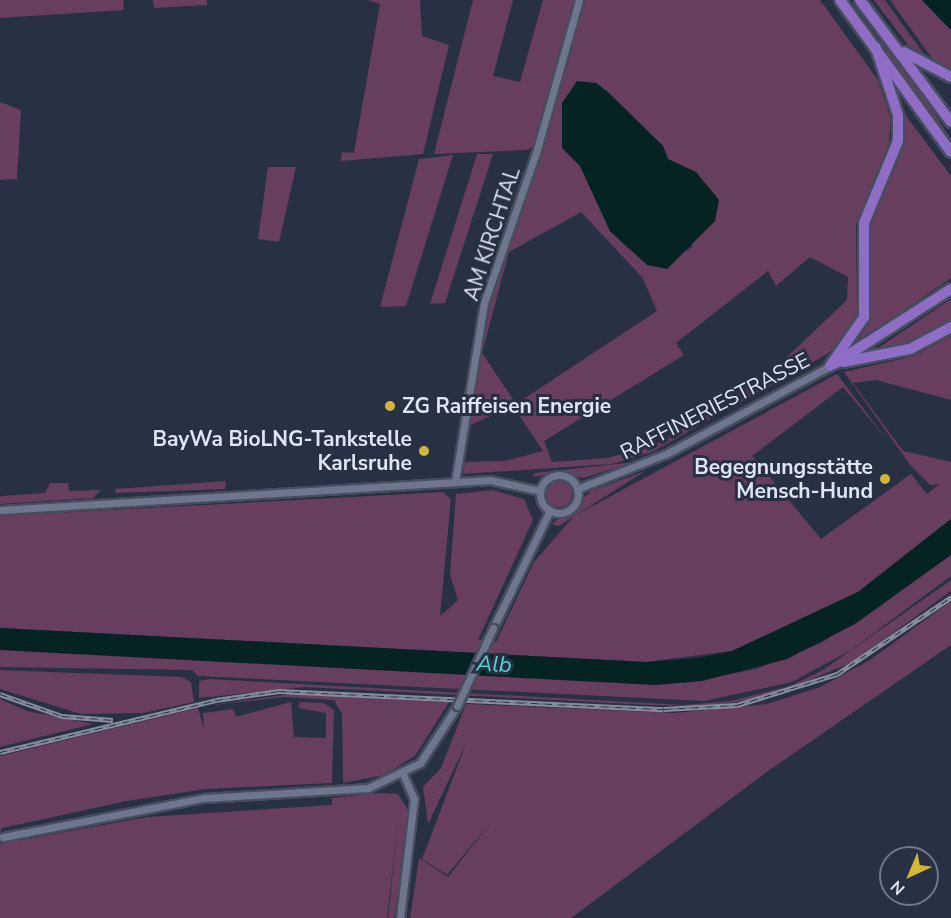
<!DOCTYPE html>
<meta charset="utf-8">
<style>
body{margin:0}
#map{position:relative;width:951px;height:918px;overflow:hidden;background:#283044;font-family:"Nunito Sans",sans-serif}
div>[style]{position:absolute}
.green>*{inset:0;background:#673e5e}
.round{border-radius:50%}
.water>*{inset:0;background:#062324}
.roads{filter:drop-shadow(2px 0 #474d5e) drop-shadow(-2px 0 #474d5e) drop-shadow(0 2px #474d5e) drop-shadow(0 -2px #474d5e)}
.minor>*{height:7px;margin:-3.5px;padding:0 3.5px;transform-origin:3.5px;border-radius:3.5px;background:#6d768d}
.minor>.ring{margin:-3.5px;padding:0;box-sizing:content-box;background:none;border:7px solid #6d768d;border-radius:50%}
.trunk>*{height:10px;margin:-5px;padding:0 5px;transform-origin:5px;border-radius:5px;background:#8e6dc4}
.rail>*{height:4.5px;margin-top:-2.25px;transform-origin:0;background:repeating-linear-gradient(90deg,#283044 0 7px,#868d9d 0 14px);box-sizing:border-box;border-block:2px solid #868d9d}
.bridges{filter:drop-shadow(2px 0 #474d5e) drop-shadow(-2px 0 #474d5e) drop-shadow(0 2px #474d5e) drop-shadow(0 -2px #474d5e)}
.minor-bridge>*{height:7px;margin:-3.5px;padding:0 3.5px;transform-origin:3.5px;border-radius:3.5px;background:#6d768d}
.dots>*{width:16px;height:16px;translate:-50% -50%;box-sizing:border-box;border:3px solid #283044;border-radius:50%}
span{translate:-50% -50%;white-space:nowrap;text-align:center;line-height:1.15;-webkit-text-stroke:6px #283044;paint-order:stroke}
.street-label{font-size:21px;color:#dfe5f2}
.poi-label{font-size:21px;color:#dfe5f2;font-weight:700}
.left{translate:0 -50%;text-align:left}
.right{translate:-100% -50%;text-align:right}
.water-label{font-size:22px;color:#52d6dc;font-style:italic}
.north{position:absolute;left:879px;top:846px;width:60px;height:60px;box-sizing:border-box;background:#283044;border:2px solid #71788a;border-radius:50%;rotate:224deg;font-size:16px;font-weight:700;line-height:24px;text-align:center;color:#dfe5f2}
.north::after{content:'';display:block;margin:auto;width:21px;height:27px;background:#d3b635;clip-path:polygon(50% 0,100% 100%,50% 72%,0 100%)}
</style>
<div id="map">
<div class="green">
<div style="clip-path:polygon(0 0,123px 0,124px 10px,0 18px)"></div>
<div style="clip-path:polygon(153px 0,207px 0,207px 5px,154px 8px)"></div>
<div style="clip-path:polygon(368px 0,420px 0,422px 36px,449px 45px,423px 154px,341px 161px,342px 152px,354px 153px,380px 4px)"></div>
<div style="clip-path:polygon(473px 0,513px 0,493px 76px,520px 82px,543px 0,575px 0,534px 146px,527px 150px,434px 154px)"></div>
<div style="clip-path:polygon(evenodd,583px 0,820px 0,878px 80px,891px 119px,888px 153px,856px 224px,857px 315px,849px 334px,827px 354px,652px 452px,612px 464px,463px 474px,489px 302px,583px 0,596px 83px,663px 146px,668px 159px,685px 167px,692px 247px,680px 255px,628px 248px,610px 231px,580px 166px,562px 147px,562px 103px,596px 83px,583px 0,581px 212px,642px 277px,657px 311px,516px 404px,482px 353px,509px 252px,581px 212px,583px 0,810px 257px,848px 277px,847px 300px,770px 373px,662px 442px,608px 458px,552px 462px,544px 441px,684px 355px,676px 343px,768px 271px,776px 286px,810px 257px,583px 0,513px 406px,543px 451px,505px 461px,465px 462px,471px 425px,513px 406px)"></div>
<div style="clip-path:polygon(847px 0,922px 93px,951px 140px,940px 126px)"></div>
<div style="clip-path:polygon(874px 0,885px 0,929px 61px,914px 53px)"></div>
<div style="clip-path:polygon(890px 0,922px 0,951px 30px,951px 70px,934px 61px)"></div>
<div style="clip-path:polygon(0 102px,21px 110px,17px 179px,0 180px)"></div>
<div style="clip-path:polygon(901px 109px,951px 176px,951px 278px,859px 341px,871px 303px,867px 227px,899px 154px)"></div>
<div style="clip-path:polygon(477px 154px,493px 154px,445px 303px,430px 304px)"></div>
<div style="clip-path:polygon(453px 155px,406px 306px,380px 307px,419px 159px)"></div>
<div style="clip-path:polygon(268px 167px,296px 167px,279px 242px,258px 239px)"></div>
<div style="clip-path:polygon(951px 299px,951px 323px,918px 342px,872px 352px)"></div>
<div style="clip-path:polygon(951px 336px,951px 400px,876px 380px,853px 383px,903px 451px,951px 462px,951px 519px,858px 592px,732px 651px,646px 662px,0 628px,0 516px,443px 492px,451px 499px,440px 616px,458px 600px,450px 574px,456px 494px,492px 490px,524px 499px,533px 520px,478px 640px,496px 642px,534px 562px,574px 516px,837px 374px,887px 440px,843px 387px,752px 456px,821px 539px,911px 474px,927px 494px,940px 484px,930px 485px,911px 466px,844px 372px,914px 356px)"></div>
<div style="clip-path:polygon(635px 462px,583px 478px,560px 472px,533px 477px,535px 473px)"></div>
<div style="clip-path:polygon(645px 471px,559px 526px,552px 524px,591px 491px)"></div>
<div class="round" style="left:546px;top:481px;width:26px;height:26px"></div>
<div style="clip-path:polygon(226px 481px,225px 489px,116px 493px,115px 489px)"></div>
<div style="clip-path:polygon(50px 483px,68px 483px,69px 491px,101px 490px,93px 498px,0 504px,0 496px,45px 493px)"></div>
<div style="clip-path:polygon(951px 555px,951px 576px,851px 650px,792px 682px,704px 701px,198px 676px,192px 670px,0 667px,0 650px,17px 650px,685px 683px,756px 669px,821px 643px)"></div>
<div style="clip-path:polygon(951px 580px,951px 591px,853px 662px,781px 692px,732px 703px,694px 706px,649px 705px,305px 687px,199px 698px,199px 681px,210px 679px,684px 705px,731px 701px,790px 686px,823px 670px)"></div>
<div style="clip-path:polygon(951px 601px,951px 645px,768px 771px,571px 918px,410px 918px,419px 858px,448px 877px,492px 821px,447px 875px,422px 859px,466px 744px,428px 824px,423px 787px,441px 768px,466px 704px,675px 713px,767px 704px,820px 687px,870px 660px)"></div>
<div style="clip-path:polygon(0 670px,182px 677px,191px 682px,194px 702px,143px 713px,81px 714px,0 689px)"></div>
<div style="clip-path:polygon(298px 693px,381px 699px,449px 702px,415px 756px,384px 775px,343px 783px,342px 714px,334px 700px,284px 697px,205px 706px)"></div>
<div style="clip-path:polygon(0 699px,27px 711px,93px 724px,0 747px)"></div>
<div style="clip-path:polygon(291px 702px,294px 737px,326px 738px,326px 713px,299px 708px,300px 702px,324px 703px,334px 710px,332px 783px,206px 789px,127px 801px,2px 828px,0 833px,0 756px,198px 708px,204px 729px,203px 713px,233px 709px,236px 717px)"></div>
<div style="clip-path:polygon(378px 793px,398px 794px,410px 813px,394px 918px,388px 918px,398px 821px,387px 918px,0 918px,0 844px,147px 817px,332px 805px,332px 798px)"></div>
</div>
<div class="water">
<div style="clip-path:polygon(922px 0,951px 0,951px 30px,938px 17px)"></div>
<div style="clip-path:polygon(577px 81px,596px 83px,608px 92px,663px 146px,668px 159px,696px 172px,719px 200px,715px 221px,667px 269px,647px 265px,610px 231px,580px 166px,562px 148px,562px 103px)"></div>
<div style="clip-path:polygon(951px 519px,951px 555px,855px 624px,787px 659px,702px 681px,655px 685px,0 650px,0 628px,646px 662px,698px 658px,732px 651px,858px 592px)"></div>
</div>
<div class="roads">
<div class="minor">
<div class="ring" style="left:540px;top:475px;width:31px;height:31px"></div>
<div style="left:455px;top:482px;width:181px;rotate:-80.8deg"></div>
<div style="left:484px;top:303px;width:159px;rotate:-70.9deg"></div>
<div style="left:536px;top:153px;width:159px;rotate:-74.3deg"></div>
<div style="left:577px;top:489px;width:98px;rotate:-21.6deg"></div>
<div style="left:668px;top:453px;width:186px;rotate:-28.2deg"></div>
<div style="left:0;top:510px;width:491px;rotate:-3.5deg"></div>
<div style="left:490px;top:480px;width:51px;rotate:12.4deg"></div>
<div style="left:493px;top:628px;width:131px;rotate:-64.2deg"></div>
<div style="left:3px;top:837px;width:205px;rotate:-11deg"></div>
<div style="left:204px;top:798px;width:164px;rotate:-3.5deg"></div>
<div style="left:368px;top:788px;width:58px;rotate:-25.7deg"></div>
<div style="left:420px;top:763px;width:68px;rotate:-57deg"></div>
<div style="left:400px;top:918px;width:120px;rotate:-83.3deg"></div>
<div style="left:414px;top:799px;width:27px;rotate:-114deg"></div>
</div>
<div class="trunk">
<div style="left:840px;top:0;width:188px;rotate:53.9deg"></div>
<div style="left:860px;top:0;width:152px;rotate:53.3deg"></div>
<div style="left:904px;top:52px;width:53px;rotate:28deg"></div>
<div style="left:843px;top:362px;width:68px;rotate:-11deg"></div>
<div style="left:910px;top:349px;width:47px;rotate:-28.2deg"></div>
<div style="left:834px;top:364px;width:139px;rotate:-32.7deg"></div>
<div style="left:830px;top:366px;width:60px;rotate:-55.2deg"></div>
<div style="left:864px;top:317px;width:94px;rotate:-90deg"></div>
<div style="left:864px;top:223px;width:89px;rotate:-67.5deg"></div>
<div style="left:898px;top:141px;width:26px;rotate:-90deg"></div>
<div style="left:898px;top:115px;width:71px;rotate:-108.2deg"></div>
</div>
</div>
<div class="rail">
<div style="left:0;top:694px;width:66px;rotate:19.5deg"></div>
<div style="left:62px;top:716px;width:51px;rotate:4.5deg"></div>
<div style="left:0;top:752px;width:222px;rotate:-13.5deg"></div>
<div style="left:216px;top:700px;width:64px;rotate:-8.1deg"></div>
<div style="left:279px;top:691px;width:385px;rotate:2.7deg"></div>
<div style="left:664px;top:709px;width:73px;rotate:-3.1deg"></div>
<div style="left:737px;top:705px;width:105px;rotate:-17.2deg"></div>
<div style="left:837px;top:674px;width:138px;rotate:-34deg"></div>
</div>
<div class="bridges">
<div class="minor-bridge">
<div style="left:457px;top:706px;width:86px;rotate:-65.2deg"></div>
</div>
</div>
<div class="dots">
<div style="left:390px;top:406px;background:#d3b635"></div>
<div style="left:424px;top:451px;background:#d3b635"></div>
<div style="left:885px;top:479px;background:#d3b635"></div>
</div>
<div class="street-label">
<span style="left:492px;top:234px;rotate:-72deg">AM KIRCHTAL</span>
<span style="left:715px;top:406px;rotate:-27deg">RAFFINERIESTRASSE</span>
</div>
<div class="poi-label">
<span class="left" style="left:402px;top:406px">ZG Raiffeisen Energie</span>
<span class="right" style="left:412px;top:451px">BayWa BioLNG-Tankstelle<br>Karlsruhe</span>
<span class="right" style="left:873px;top:479px">Begegnungsstätte<br>Mensch-Hund</span>
</div>
<div class="water-label">
<span style="left:494px;top:665px;rotate:3deg">Alb</span>
</div>
<div class="north">N</div>
</div>
